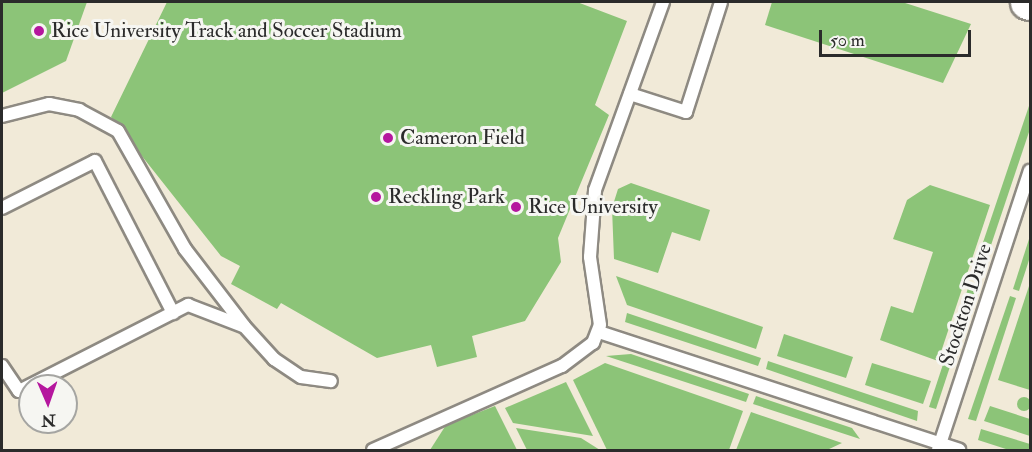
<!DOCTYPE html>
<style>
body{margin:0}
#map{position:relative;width:1032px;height:452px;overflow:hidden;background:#f1ead8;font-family:"IM FELL Double Pica",serif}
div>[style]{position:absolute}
.green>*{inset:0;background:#8cc478}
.round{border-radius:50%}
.roads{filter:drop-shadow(2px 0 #8e8a82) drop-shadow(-2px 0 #8e8a82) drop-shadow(0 2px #8e8a82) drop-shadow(0 -2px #8e8a82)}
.service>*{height:12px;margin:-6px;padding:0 6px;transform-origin:6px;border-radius:6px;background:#fff}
.secondary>*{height:33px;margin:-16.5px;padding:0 16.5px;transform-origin:16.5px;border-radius:16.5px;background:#fff}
.dots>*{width:16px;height:16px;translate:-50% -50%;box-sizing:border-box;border:3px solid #f6f6f2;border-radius:50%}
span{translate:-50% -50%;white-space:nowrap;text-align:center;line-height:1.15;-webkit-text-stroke:6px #f6f6f2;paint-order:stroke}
.poi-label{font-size:21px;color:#2b2b2b}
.left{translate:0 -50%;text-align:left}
.street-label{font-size:21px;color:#2b2b2b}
.frame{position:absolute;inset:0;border:3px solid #2b2b2b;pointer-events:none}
.north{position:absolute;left:18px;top:374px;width:60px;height:60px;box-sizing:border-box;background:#f6f6f2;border:2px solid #a5a5a2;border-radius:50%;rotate:178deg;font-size:16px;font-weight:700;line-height:24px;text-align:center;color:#2b2b2b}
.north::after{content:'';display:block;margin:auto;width:21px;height:27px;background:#b5179e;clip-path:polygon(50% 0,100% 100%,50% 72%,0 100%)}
.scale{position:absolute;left:819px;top:30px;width:152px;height:27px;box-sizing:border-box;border:3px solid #2b2b2b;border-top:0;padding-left:8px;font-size:18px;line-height:21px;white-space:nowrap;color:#2b2b2b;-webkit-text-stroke:4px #f6f6f2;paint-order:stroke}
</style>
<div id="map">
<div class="green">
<div style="clip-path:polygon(2px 2px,87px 2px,66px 61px,2px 93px)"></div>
<div style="clip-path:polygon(167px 2px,577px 2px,627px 21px,595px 105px,609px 115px,558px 238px,561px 262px,525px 321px,472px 336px,477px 357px,437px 367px,431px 345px,377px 358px,281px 303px,277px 309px,231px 284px,240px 266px,221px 256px,111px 117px)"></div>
<div style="clip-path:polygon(772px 2px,902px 2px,971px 24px,943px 83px,765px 25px)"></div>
<div style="clip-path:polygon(1030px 103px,1030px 129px,980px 278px,972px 275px)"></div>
<div style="clip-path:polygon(631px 183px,710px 210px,700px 241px,672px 232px,658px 273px,614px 259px,612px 208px,618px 189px)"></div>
<div style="clip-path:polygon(930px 185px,990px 205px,938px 361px,880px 340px,891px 306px,913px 313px,933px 252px,893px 239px,907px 200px)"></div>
<div style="clip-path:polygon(1030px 236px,1030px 257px,1019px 291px,1013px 289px)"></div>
<div style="clip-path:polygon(616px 276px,763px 327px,756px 349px,627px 305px)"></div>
<div style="clip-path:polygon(970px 282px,977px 285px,936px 409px,929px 407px)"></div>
<div style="clip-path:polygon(1030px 283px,1030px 390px,998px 380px)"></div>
<div style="clip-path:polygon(1010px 296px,1016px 298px,976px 421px,968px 419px)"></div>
<div style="clip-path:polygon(627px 313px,761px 358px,758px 366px,625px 322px)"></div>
<div style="clip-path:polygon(784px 334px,853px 357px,846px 378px,777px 356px)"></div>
<div style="clip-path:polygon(631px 354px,749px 394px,746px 402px,606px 356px)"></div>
<div style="clip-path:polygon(768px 361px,918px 411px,917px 421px,766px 369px)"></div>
<div style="clip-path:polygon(605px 363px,743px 411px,729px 450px,607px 450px,573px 380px)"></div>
<div style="clip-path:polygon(872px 363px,931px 381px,923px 404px,865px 385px)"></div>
<div style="clip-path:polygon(566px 382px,593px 436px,513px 423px,505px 408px)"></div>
<div style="clip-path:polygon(756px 396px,852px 428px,860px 439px,753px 404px)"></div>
<div class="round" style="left:1017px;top:397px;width:14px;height:14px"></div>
<div style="clip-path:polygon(495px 406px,517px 450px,430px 450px,446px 425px)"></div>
<div style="clip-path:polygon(990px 406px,1030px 419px,1030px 436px,984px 421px)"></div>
<div style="clip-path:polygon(751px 412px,842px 443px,827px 450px,736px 450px)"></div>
<div style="clip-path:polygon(516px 428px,581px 438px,600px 450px,527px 450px)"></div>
<div style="clip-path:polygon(981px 429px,1030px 444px,1030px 450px,1009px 450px,978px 440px)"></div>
</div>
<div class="roads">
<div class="service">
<div style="left:630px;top:94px;width:59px;rotate:17.8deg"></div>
<div style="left:686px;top:112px;width:115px;rotate:-72.3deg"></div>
<div style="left:2px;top:116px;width:49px;rotate:-14.3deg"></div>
<div style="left:49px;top:104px;width:31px;rotate:11deg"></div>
<div style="left:79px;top:110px;width:44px;rotate:28.3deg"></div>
<div style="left:118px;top:131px;width:136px;rotate:60.4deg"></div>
<div style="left:185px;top:249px;width:97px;rotate:52.5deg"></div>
<div style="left:244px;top:326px;width:45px;rotate:47.7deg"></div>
<div style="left:274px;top:359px;width:32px;rotate:34deg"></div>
<div style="left:301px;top:377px;width:30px;rotate:8deg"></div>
<div style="left:2px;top:208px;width:104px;rotate:-26.8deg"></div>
<div style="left:95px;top:161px;width:171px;rotate:62.8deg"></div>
<div style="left:599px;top:332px;width:379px;rotate:18.1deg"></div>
<div style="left:2px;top:366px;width:30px;rotate:56deg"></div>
<div style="left:19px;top:391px;width:190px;rotate:-27deg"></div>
<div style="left:188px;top:305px;width:59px;rotate:20.9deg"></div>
<div style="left:373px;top:450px;width:207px;rotate:-24deg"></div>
<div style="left:562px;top:366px;width:39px;rotate:-37deg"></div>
<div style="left:593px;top:343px;width:19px;rotate:-69deg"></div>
<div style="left:600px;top:325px;width:69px;rotate:-98.4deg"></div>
<div style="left:590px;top:257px;width:67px;rotate:-85.7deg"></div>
<div style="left:595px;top:190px;width:200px;rotate:-70.1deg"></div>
<div style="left:938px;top:450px;width:294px;rotate:-71.8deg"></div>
</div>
<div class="secondary">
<div style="left:1027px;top:2px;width:3px;rotate:18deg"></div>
</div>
</div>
<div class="dots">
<div style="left:39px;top:31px;background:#b5179e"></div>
<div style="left:388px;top:138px;background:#b5179e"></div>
<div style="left:376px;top:197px;background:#b5179e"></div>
<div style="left:516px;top:207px;background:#b5179e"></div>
</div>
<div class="poi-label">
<span class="left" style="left:51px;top:31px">Rice University Track and Soccer Stadium</span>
<span class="left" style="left:400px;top:138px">Cameron Field</span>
<span class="left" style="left:388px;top:197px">Reckling Park</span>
<span class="left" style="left:528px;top:207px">Rice University</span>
</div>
<div class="street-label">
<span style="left:966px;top:305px;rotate:-72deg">Stockton Drive</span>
</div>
<div class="frame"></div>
<div class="north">N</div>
<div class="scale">50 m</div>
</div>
